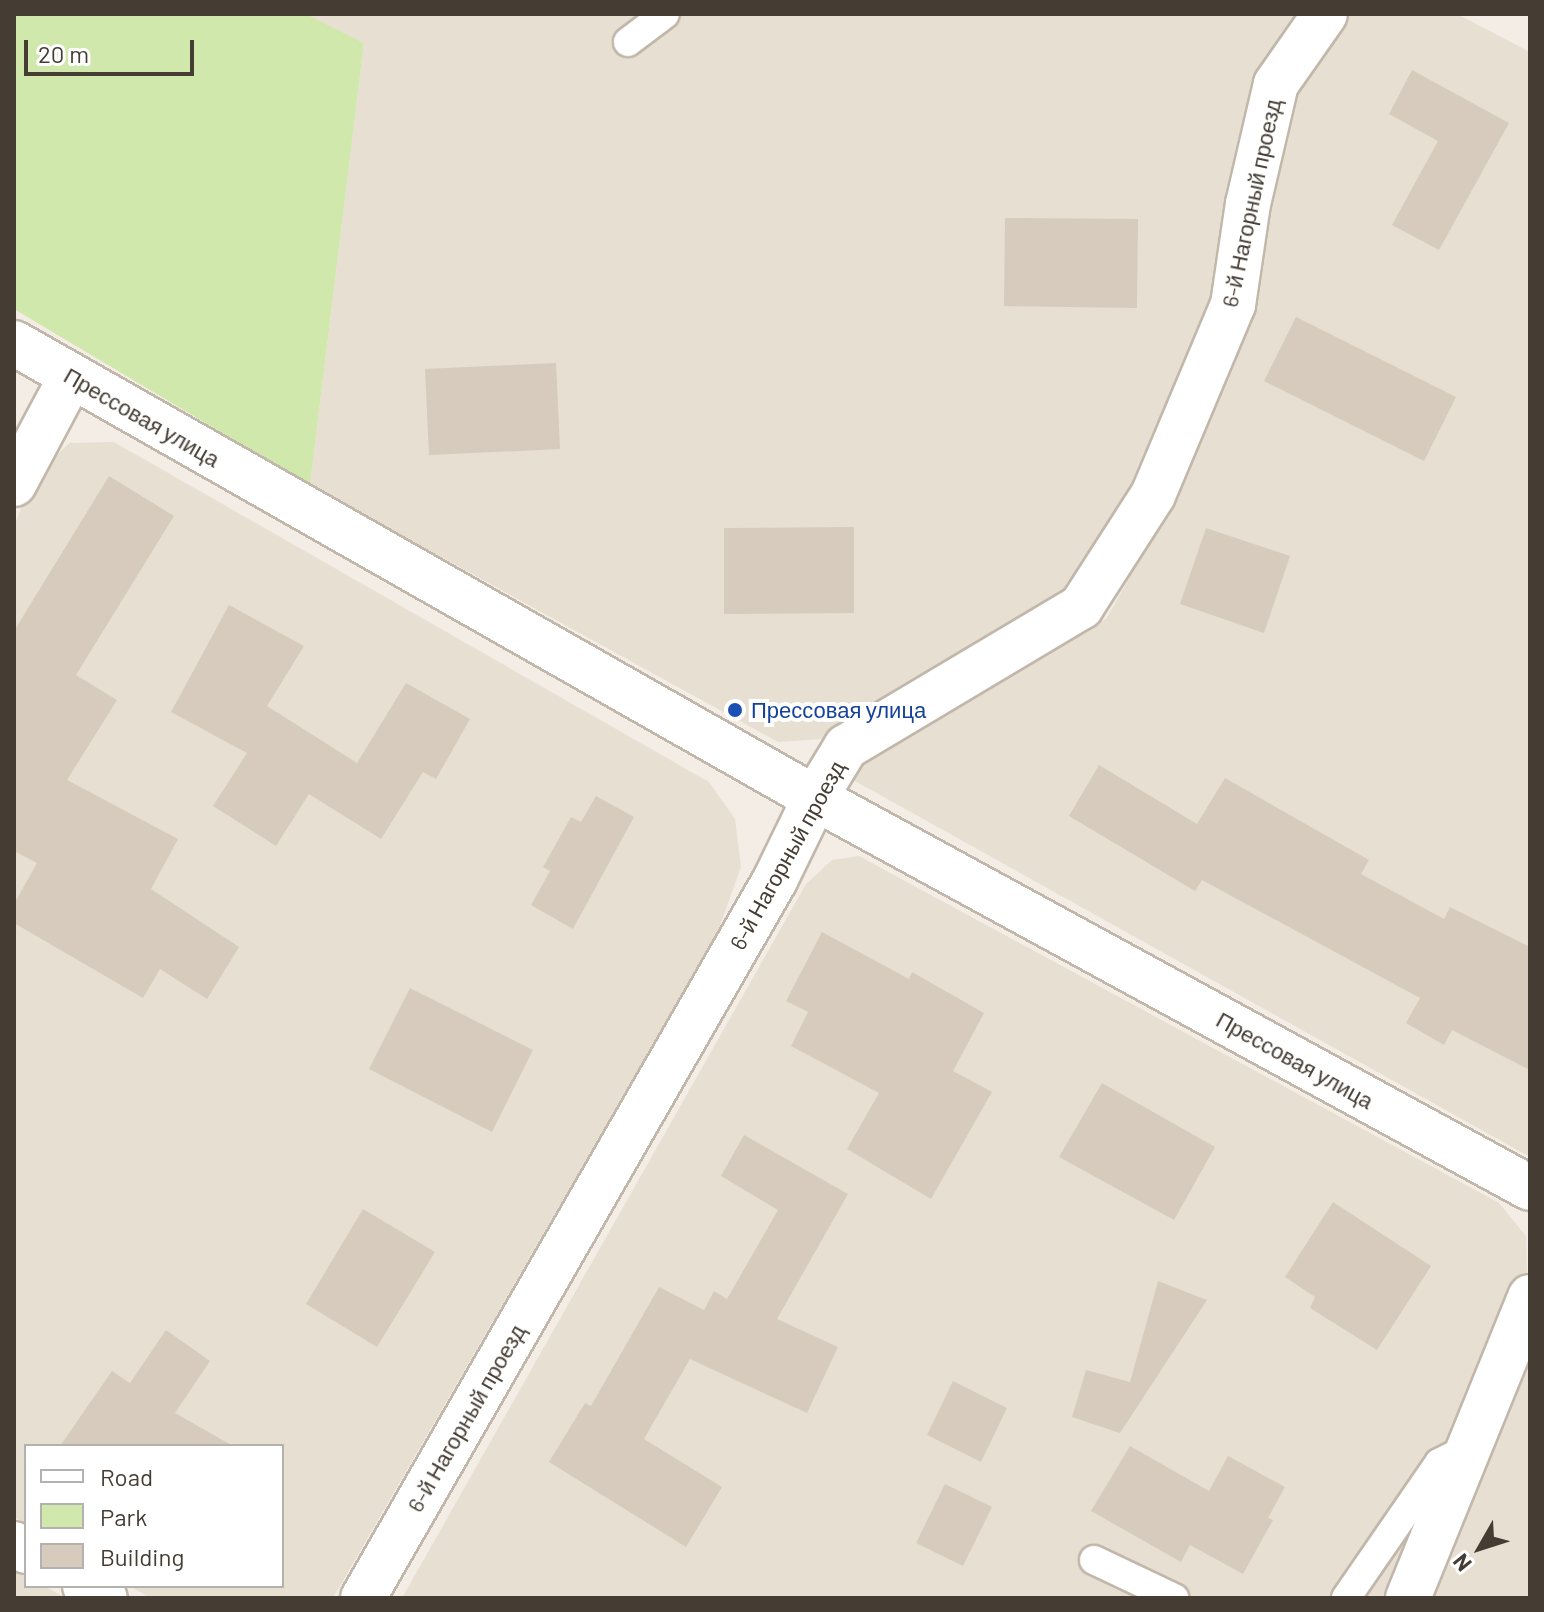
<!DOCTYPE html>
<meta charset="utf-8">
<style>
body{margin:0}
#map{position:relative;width:1544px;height:1612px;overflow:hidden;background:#f3ede5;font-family:Barlow,sans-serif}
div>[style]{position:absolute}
.residential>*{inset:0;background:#e7dfd2}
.green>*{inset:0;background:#d1e8ac}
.building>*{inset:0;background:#d7cbbd}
.roads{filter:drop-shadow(2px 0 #c1b7aa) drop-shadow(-2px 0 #c1b7aa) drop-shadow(0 2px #c1b7aa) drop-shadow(0 -2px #c1b7aa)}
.service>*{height:28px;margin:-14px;padding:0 14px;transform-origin:14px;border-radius:14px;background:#fff}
.minor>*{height:44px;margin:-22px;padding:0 22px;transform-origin:22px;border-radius:22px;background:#fff}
.tertiary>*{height:44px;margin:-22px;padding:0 22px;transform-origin:22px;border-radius:22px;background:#fff}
.dots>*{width:22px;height:22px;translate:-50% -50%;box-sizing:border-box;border:4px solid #fff;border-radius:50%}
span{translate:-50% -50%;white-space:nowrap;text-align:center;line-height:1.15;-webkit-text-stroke:8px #fff;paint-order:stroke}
.street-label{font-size:22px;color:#453d34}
.transit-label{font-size:22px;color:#164399}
.left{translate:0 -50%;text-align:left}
.frame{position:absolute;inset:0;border:16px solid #453d34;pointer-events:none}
.legend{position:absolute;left:24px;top:1444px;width:260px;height:144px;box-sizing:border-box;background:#fff;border:2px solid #b5b1ae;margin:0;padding:10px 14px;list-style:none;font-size:24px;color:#453d34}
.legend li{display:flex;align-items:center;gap:16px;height:40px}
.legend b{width:40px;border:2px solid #b5b1ae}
.north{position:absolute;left:1440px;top:1508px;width:80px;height:80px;-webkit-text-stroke:6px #fff;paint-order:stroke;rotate:231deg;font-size:22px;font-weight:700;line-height:32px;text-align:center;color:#453d34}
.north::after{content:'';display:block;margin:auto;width:28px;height:36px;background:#453d34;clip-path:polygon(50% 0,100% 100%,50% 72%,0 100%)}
.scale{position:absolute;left:24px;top:40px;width:170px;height:36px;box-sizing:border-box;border:4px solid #453d34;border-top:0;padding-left:10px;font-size:24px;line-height:28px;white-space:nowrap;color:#453d34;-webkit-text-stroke:6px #fff;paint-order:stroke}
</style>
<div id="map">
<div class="residential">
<div style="clip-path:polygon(306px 14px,1296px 14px,1258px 81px,1215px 308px,1138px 491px,1065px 596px,836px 738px,778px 742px,310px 485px,364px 43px)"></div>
<div style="clip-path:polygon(1344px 14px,1457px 14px,1530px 52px,1530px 1157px,855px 781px,857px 754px,1106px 619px,1169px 508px,1290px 89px)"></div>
<div style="clip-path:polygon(114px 442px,709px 782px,735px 819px,741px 867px,718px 931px,333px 1598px,150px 1598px,130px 1586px,282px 1586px,282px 1446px,26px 1446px,26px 1525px,14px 1517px,14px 526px,34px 478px,69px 443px)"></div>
<div style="clip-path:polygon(859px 856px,1499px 1203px,1526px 1236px,1527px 1275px,1391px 1598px,402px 1598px,806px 884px,832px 860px)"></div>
<div style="clip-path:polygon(1530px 1332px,1530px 1598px,1422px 1598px)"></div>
<div style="clip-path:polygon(14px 1567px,26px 1575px,26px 1586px,45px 1586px,65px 1598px,14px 1598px)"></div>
</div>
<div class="green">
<div style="clip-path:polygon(14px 14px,306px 14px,364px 43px,310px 485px,14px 309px)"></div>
</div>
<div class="building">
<div style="clip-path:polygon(1412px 70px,1509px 123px,1439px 250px,1392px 225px,1438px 141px,1389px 114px)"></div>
<div style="clip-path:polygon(1005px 218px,1138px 219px,1137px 308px,1004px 306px)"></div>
<div style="clip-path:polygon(1296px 317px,1456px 397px,1424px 461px,1264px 381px)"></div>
<div style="clip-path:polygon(556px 363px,560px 449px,429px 455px,425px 369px)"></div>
<div style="clip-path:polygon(109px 476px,174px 516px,76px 675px,117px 700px,67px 780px,178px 839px,151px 889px,239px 947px,207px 999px,160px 969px,143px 998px,14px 923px,14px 904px,37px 863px,14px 851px,14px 631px)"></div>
<div style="clip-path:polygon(854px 527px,854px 613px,724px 614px,724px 528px)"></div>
<div style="clip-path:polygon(1206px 528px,1290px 556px,1264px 633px,1180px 604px)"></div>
<div style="clip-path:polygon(229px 605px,304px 646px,267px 706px,357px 763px,406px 683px,470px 719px,436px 779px,423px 772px,381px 839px,309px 794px,276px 846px,213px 806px,247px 753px,171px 712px)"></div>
<div style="clip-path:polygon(1099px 765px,1197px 824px,1225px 778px,1369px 860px,1361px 874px,1444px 919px,1450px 907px,1530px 947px,1530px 1070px,1452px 1030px,1444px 1045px,1406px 1023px,1420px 998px,1202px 880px,1195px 891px,1069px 816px)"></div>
<div style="clip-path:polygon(596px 796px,634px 817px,573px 929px,531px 905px,550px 871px,543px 867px,571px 817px,581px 822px)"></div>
<div style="clip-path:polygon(822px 932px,909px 979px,912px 972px,984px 1013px,953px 1071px,992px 1092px,931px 1199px,847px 1149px,879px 1093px,791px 1046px,808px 1012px,786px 1001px)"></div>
<div style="clip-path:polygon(410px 988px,533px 1050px,492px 1132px,369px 1069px)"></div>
<div style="clip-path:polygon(1102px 1083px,1215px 1147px,1174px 1220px,1059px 1157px)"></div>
<div style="clip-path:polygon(744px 1135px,848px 1194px,777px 1319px,838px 1347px,807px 1413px,690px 1359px,644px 1439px,722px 1487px,686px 1547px,549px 1462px,585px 1403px,591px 1406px,659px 1287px,704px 1310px,714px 1291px,727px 1299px,778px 1210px,721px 1176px)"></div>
<div style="clip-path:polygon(1333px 1202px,1431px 1266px,1377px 1350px,1310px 1308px,1315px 1297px,1285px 1277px)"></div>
<div style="clip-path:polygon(363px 1209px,435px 1252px,377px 1347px,306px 1304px)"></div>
<div style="clip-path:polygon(1158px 1281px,1207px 1300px,1120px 1433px,1072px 1417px,1086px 1370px,1130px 1382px)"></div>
<div style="clip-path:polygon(166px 1330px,210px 1361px,175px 1413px,233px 1446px,60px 1446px,112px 1371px,130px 1383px)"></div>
<div style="clip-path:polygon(953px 1381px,1007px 1408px,981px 1462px,927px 1435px)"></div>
<div style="clip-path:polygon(1130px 1446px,1209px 1491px,1228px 1456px,1285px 1487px,1268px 1518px,1273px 1520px,1243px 1574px,1190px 1545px,1181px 1562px,1091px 1511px)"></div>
<div style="clip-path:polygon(945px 1484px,992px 1507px,963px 1566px,916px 1543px)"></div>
</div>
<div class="roads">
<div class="service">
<div style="left:628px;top:42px;width:46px;rotate:-37.1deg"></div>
<div style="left:1094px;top:1560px;width:89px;rotate:25.4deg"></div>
<div style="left:1346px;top:1598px;width:164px;rotate:-55.4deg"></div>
<div style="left:1439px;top:1463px;width:36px;rotate:-27deg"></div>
</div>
<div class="minor">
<div style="left:14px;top:484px;width:121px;rotate:-62deg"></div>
<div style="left:815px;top:798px;width:60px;rotate:-58.7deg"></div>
<div style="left:846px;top:747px;width:274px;rotate:-30.8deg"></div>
<div style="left:1081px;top:607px;width:133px;rotate:-57.3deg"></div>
<div style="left:1153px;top:495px;width:206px;rotate:-67.2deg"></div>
<div style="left:1233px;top:305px;width:102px;rotate:-81.6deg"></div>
<div style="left:1248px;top:204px;width:123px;rotate:-76.9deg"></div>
<div style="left:1276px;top:84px;width:85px;rotate:-55deg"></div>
<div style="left:14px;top:1544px;width:14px;rotate:30deg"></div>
<div style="left:85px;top:1586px;width:23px;rotate:31deg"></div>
<div style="left:1408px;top:1598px;width:325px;rotate:-67.9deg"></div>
</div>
<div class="tertiary">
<div style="left:14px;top:343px;width:921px;rotate:29.6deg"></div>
<div style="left:815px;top:798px;width:814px;rotate:28.61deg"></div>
<div style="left:363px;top:1598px;width:828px;rotate:-60.15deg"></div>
<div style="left:775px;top:880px;width:91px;rotate:-64deg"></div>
</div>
</div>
<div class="dots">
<div style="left:735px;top:710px;background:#1a4fb4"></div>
</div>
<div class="street-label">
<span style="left:1251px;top:203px;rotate:-78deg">6-й Нагорный проезд</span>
<span style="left:142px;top:417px;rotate:30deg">Прессовая улица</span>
<span style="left:787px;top:855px;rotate:-61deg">6-й Нагорный проезд</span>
<span style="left:1295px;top:1060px;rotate:29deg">Прессовая улица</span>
<span style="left:466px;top:1418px;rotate:-60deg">6-й Нагорный проезд</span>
</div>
<div class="transit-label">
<span class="left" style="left:751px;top:710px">Прессовая улица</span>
</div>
<div class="frame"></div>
<ul class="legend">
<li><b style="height:10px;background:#fff"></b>Road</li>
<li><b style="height:22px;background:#d1e8ac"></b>Park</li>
<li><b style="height:22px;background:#d7cbbd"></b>Building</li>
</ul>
<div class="north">N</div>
<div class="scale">20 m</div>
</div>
